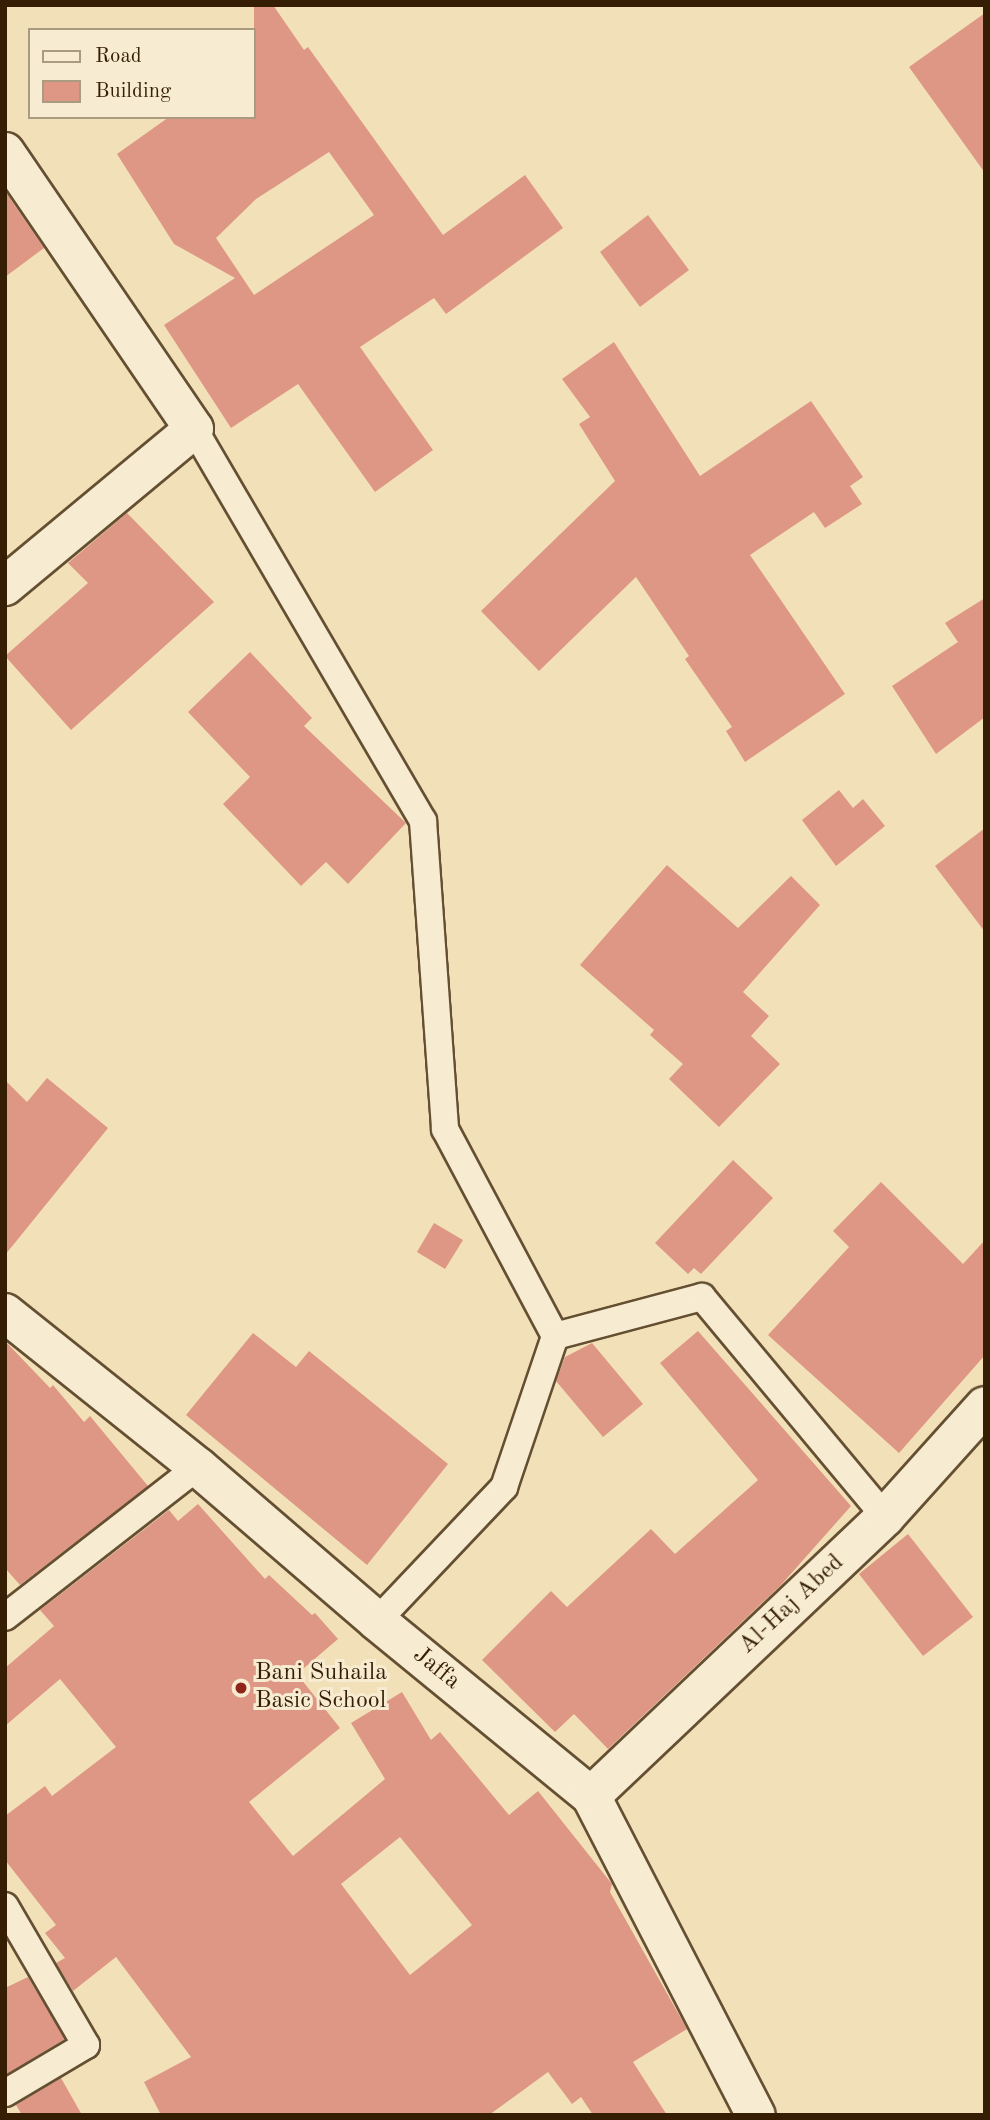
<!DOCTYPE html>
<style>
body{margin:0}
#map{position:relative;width:990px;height:2120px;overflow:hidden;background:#f2e1b8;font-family:"Old Standard TT",serif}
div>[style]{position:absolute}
.building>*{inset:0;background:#de9784}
.roads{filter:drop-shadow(2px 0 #654f32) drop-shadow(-2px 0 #654f32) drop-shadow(0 2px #654f32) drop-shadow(0 -2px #654f32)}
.lane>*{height:26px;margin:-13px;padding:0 13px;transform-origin:13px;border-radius:13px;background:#f7ecd1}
.street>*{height:38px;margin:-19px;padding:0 19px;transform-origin:19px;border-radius:19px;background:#f7ecd1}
.dots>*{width:19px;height:19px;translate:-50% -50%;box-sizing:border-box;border:4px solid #f7ecd1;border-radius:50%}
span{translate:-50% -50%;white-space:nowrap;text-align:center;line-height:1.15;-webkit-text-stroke:6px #f7ecd1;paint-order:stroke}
.street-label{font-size:24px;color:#361e05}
.poi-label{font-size:24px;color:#361e05}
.left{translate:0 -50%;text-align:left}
.frame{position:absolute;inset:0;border:7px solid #361e05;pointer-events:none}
.legend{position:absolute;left:28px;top:28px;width:228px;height:91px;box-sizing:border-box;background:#f7ecd1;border:2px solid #aa9a7f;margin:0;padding:9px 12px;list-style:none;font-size:21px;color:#361e05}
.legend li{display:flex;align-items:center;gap:14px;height:35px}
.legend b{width:35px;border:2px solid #aa9a7f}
</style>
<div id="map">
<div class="building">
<div style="clip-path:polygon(evenodd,254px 5px,273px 5px,304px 50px,308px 47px,443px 235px,525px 175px,563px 228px,446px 314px,434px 298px,360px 347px,433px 450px,375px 492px,298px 384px,231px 428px,164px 325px,235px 278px,174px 244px,117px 154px,169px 117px,254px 117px,254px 5px,329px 152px,374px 215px,254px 295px,216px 238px,256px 199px,329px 152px)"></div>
<div style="clip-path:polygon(985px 13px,985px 173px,909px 67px)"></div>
<div style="clip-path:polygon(5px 191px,44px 248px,5px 277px)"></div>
<div style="clip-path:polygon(648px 215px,689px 270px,640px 307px,600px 252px)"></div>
<div style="clip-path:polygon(614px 342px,700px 476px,811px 401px,863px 477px,850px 486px,862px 504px,825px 528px,814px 512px,750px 555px,845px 694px,745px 762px,726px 731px,732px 727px,685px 659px,689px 656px,636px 577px,539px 671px,481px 611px,615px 481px,579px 424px,590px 417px,562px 379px)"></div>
<div style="clip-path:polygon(127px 513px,214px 602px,71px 730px,5px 656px,88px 583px,68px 563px)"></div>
<div style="clip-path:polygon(985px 598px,985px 717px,936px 754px,892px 686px,958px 642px,945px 623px)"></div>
<div style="clip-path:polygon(250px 652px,312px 718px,304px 726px,406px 823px,348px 884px,326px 862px,301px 886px,223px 804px,250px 777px,188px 712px)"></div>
<div style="clip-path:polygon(839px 790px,853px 808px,863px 799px,885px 826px,836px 866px,802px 820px)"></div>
<div style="clip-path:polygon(985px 828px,985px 932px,935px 866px)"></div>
<div style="clip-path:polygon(667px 865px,738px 928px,791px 876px,820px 905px,743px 992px,769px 1016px,751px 1036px,780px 1064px,719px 1127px,669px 1079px,683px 1064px,650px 1035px,654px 1030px,580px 965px)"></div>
<div style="clip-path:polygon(47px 1078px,108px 1128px,5px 1255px,5px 1080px,27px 1102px)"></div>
<div style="clip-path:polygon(733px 1160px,773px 1198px,701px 1274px,694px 1268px,688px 1274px,655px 1243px)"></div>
<div style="clip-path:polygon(881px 1182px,963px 1264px,985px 1240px,985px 1355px,899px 1453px,768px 1335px,849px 1247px,833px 1231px)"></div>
<div style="clip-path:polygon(434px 1223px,463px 1240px,445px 1269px,417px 1252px)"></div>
<div style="clip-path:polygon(698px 1331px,851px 1506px,781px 1585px,608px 1749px,574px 1714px,555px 1732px,482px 1660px,551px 1591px,567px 1607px,651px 1529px,675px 1554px,758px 1480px,660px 1363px)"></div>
<div style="clip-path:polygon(253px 1333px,296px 1367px,309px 1351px,448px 1464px,367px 1565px,186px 1415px)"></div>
<div style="clip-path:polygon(5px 1341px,50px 1388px,53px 1385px,84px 1422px,90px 1416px,148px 1486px,20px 1585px,5px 1568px)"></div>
<div style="clip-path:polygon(592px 1343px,643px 1404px,603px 1437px,556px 1381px,565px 1357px)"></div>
<div style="clip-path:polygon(evenodd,198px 1504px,265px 1579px,269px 1575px,312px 1615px,315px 1613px,338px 1639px,297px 1674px,340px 1728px,249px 1802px,293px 1856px,385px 1779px,351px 1723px,402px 1692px,431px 1740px,440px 1732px,509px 1815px,538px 1791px,612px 1884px,610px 1892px,687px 2029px,633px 2062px,667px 2115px,593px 2115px,581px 2097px,572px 2104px,548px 2072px,489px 2115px,161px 2115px,144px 2082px,191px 2057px,116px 1957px,73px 1991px,56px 1963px,65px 1958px,45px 1933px,56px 1925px,5px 1860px,5px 1816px,45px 1786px,52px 1796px,116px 1747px,60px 1679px,5px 1726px,5px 1668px,54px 1626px,40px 1610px,169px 1510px,178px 1521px,198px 1504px,400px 1837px,472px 1925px,410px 1975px,341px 1884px,400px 1837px)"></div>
<div style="clip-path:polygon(908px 1534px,973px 1617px,923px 1656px,859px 1574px)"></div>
<div style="clip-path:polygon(28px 1977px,65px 2039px,5px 2075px,5px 1988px)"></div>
<div style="clip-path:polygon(61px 2078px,82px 2115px,22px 2115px,16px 2105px)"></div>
</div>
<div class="roads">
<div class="lane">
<div style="left:194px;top:429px;width:454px;rotate:59.7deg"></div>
<div style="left:423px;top:821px;width:309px;rotate:85.9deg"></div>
<div style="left:445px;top:1129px;width:234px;rotate:62deg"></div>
<div style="left:555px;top:1336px;width:152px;rotate:-14.9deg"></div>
<div style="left:702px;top:1297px;width:286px;rotate:50.2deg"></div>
<div style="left:5px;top:1617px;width:244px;rotate:-37.9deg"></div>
<div style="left:377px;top:1621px;width:185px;rotate:-46.5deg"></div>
<div style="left:504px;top:1487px;width:159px;rotate:-71.3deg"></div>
<div style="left:5px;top:1906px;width:161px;rotate:59.8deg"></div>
<div style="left:86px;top:2045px;width:94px;rotate:149.3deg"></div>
</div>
<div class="street">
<div style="left:5px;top:152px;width:335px;rotate:55.7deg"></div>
<div style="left:194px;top:429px;width:246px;rotate:140.3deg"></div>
<div style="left:5px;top:1313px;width:247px;rotate:38.6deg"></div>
<div style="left:198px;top:1467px;width:236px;rotate:40.7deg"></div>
<div style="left:377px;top:1621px;width:276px;rotate:39.3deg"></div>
<div style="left:591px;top:1796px;width:359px;rotate:62.7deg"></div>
<div style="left:591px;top:1796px;width:405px;rotate:-43.5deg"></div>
<div style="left:885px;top:1517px;width:149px;rotate:-48deg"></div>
</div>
</div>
<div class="dots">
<div style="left:241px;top:1688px;background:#8f2418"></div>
</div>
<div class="street-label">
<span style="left:792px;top:1605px;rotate:-43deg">Al-Haj Abed</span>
<span style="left:436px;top:1669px;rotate:39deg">Jaffa</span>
</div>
<div class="poi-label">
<span class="left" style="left:255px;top:1688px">Bani Suhaila<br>Basic School</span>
</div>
<div class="frame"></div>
<ul class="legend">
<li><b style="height:9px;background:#f7ecd1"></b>Road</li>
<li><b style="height:19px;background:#de9784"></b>Building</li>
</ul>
</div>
